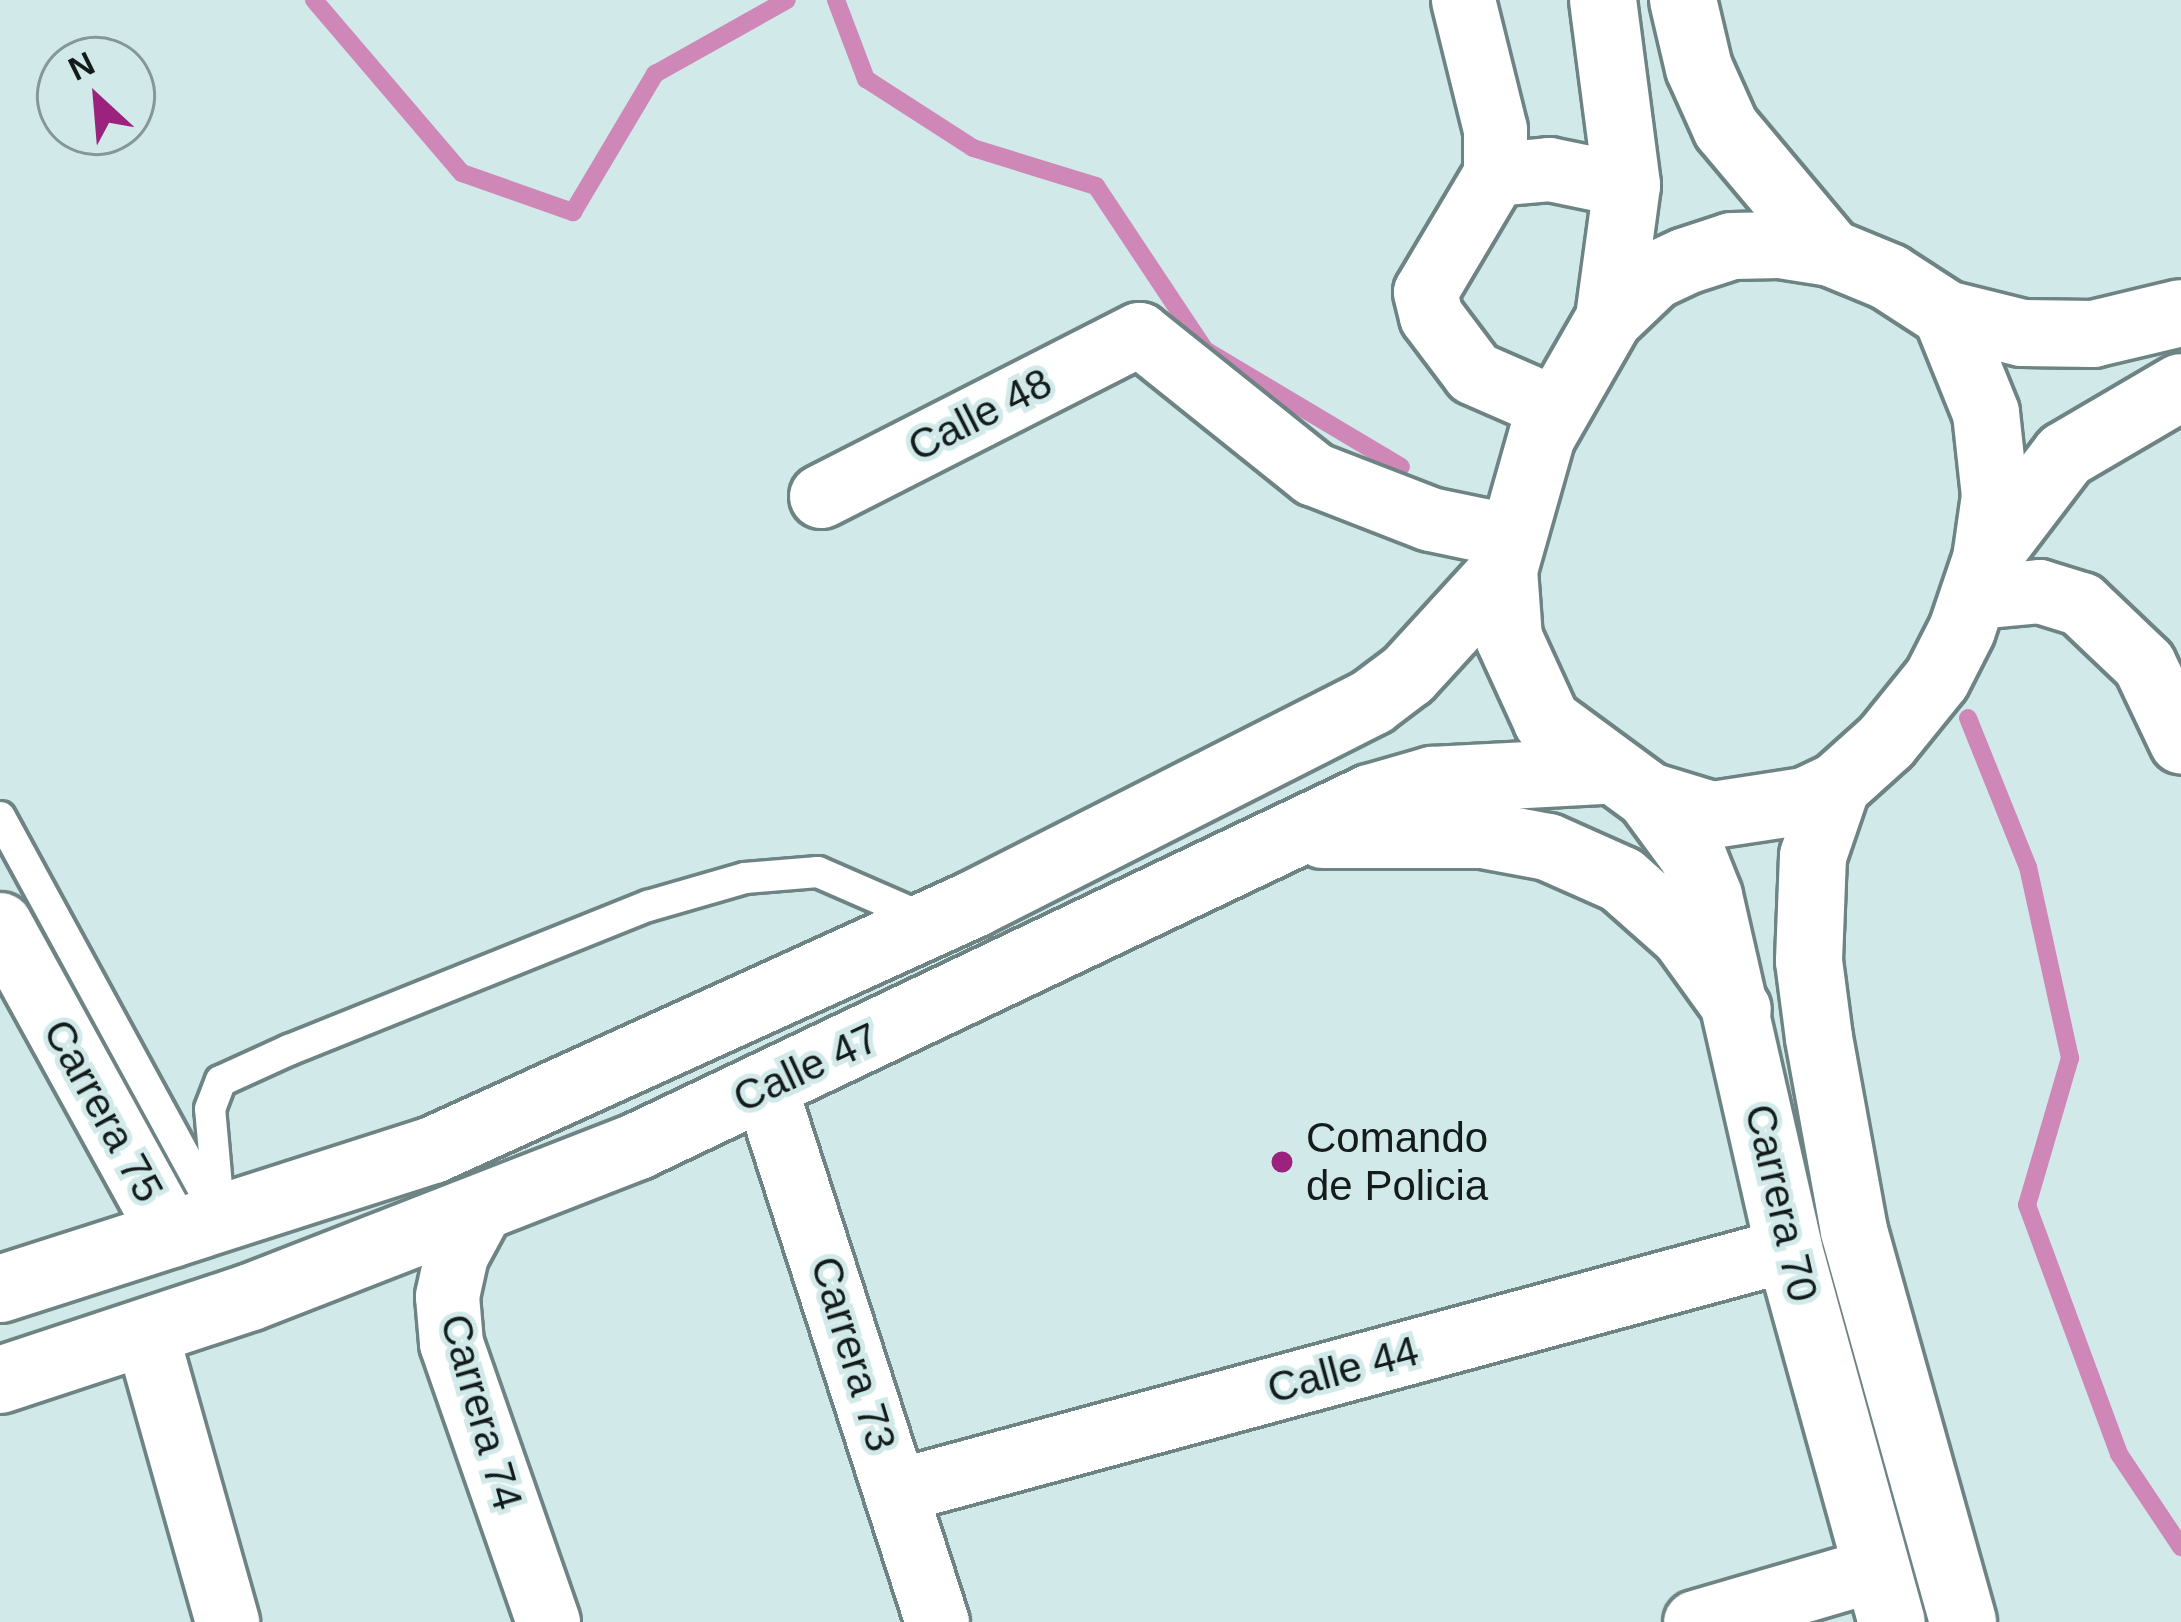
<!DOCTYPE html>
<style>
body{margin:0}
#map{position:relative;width:2181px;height:1622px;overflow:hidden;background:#d1e9e9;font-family:Helvetica,sans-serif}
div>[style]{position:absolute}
.stream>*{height:18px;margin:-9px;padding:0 9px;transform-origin:9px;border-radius:9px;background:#ce87b6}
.roads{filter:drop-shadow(3px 0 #6e8484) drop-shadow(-3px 0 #6e8484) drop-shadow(0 3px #6e8484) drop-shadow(0 -3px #6e8484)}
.service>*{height:30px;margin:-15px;padding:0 15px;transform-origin:15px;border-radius:15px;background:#fff}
.minor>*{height:63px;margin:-31.5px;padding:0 31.5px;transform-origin:31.5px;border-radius:31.5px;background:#fff}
.tertiary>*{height:66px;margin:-33px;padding:0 33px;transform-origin:33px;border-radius:33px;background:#fff}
.secondary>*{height:66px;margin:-33px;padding:0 33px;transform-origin:33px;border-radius:33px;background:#fff}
.dots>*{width:33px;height:33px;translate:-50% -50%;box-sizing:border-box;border:6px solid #d1e9e9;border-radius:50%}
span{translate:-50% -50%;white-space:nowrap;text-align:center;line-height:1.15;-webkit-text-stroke:10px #d1e9e9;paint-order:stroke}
.street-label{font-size:42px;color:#131c1b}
.poi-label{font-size:42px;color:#131c1b}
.left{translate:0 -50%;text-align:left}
.north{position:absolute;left:36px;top:36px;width:120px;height:120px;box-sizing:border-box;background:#d1e9e9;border:3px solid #859797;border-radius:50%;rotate:334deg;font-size:33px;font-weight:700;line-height:48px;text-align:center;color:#131c1b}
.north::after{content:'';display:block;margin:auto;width:42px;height:54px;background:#9b237d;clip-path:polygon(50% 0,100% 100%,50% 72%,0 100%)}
</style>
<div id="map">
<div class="stream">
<div style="left:314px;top:0;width:228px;rotate:49.5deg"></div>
<div style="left:462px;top:173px;width:118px;rotate:19.4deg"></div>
<div style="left:573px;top:212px;width:161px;rotate:-59.3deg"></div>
<div style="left:655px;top:74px;width:151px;rotate:-29.3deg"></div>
<div style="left:836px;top:0;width:85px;rotate:69.2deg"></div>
<div style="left:866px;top:79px;width:127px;rotate:32.8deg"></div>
<div style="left:973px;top:148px;width:129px;rotate:17.2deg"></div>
<div style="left:1096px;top:186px;width:197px;rotate:56.4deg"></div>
<div style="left:1205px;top:350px;width:228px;rotate:30.8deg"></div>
<div style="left:1968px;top:718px;width:161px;rotate:68.1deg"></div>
<div style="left:2028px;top:867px;width:196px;rotate:77.6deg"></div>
<div style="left:2070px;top:1058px;width:153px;rotate:106.3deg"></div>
<div style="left:2027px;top:1205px;width:265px;rotate:69.7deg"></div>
<div style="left:2119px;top:1454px;width:112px;rotate:56.3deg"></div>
</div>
<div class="roads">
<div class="service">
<div style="left:0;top:817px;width:441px;rotate:61.4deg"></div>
<div style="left:220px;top:1220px;width:111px;rotate:-95.1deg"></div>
<div style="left:210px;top:1109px;width:30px;rotate:-69deg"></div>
<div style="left:221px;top:1081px;width:75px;rotate:-24.5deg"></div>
<div style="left:289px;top:1050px;width:387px;rotate:-21.9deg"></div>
<div style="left:648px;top:906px;width:101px;rotate:-16.1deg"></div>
<div style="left:745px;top:878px;width:73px;rotate:-4.7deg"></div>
<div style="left:818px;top:872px;width:122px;rotate:23.6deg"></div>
</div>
<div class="minor">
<div style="left:1463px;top:0;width:133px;rotate:76.1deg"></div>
<div style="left:1495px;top:129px;width:45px;rotate:90deg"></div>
<div style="left:1495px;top:174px;width:137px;rotate:120.7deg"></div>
<div style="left:1425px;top:292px;width:25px;rotate:76deg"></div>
<div style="left:1431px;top:316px;width:71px;rotate:53deg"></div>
<div style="left:1474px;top:373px;width:87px;rotate:23.6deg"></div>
<div style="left:1495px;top:174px;width:54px;rotate:-5.3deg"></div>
<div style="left:1549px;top:169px;width:80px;rotate:11.6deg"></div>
<div style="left:821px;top:496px;width:357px;rotate:-27deg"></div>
<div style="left:1139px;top:334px;width:224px;rotate:38.7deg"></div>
<div style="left:1314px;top:474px;width:124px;rotate:21.2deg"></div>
<div style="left:1430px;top:519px;width:84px;rotate:11.7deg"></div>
<div style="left:1977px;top:597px;width:62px;rotate:-5.5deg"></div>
<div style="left:2039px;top:591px;width:44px;rotate:17.2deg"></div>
<div style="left:2081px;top:604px;width:87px;rotate:43.6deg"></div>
<div style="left:2144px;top:664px;width:86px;rotate:64.6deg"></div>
<div style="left:0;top:924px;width:355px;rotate:61.2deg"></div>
<div style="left:765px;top:1087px;width:562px;rotate:72.18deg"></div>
<div style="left:483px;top:1205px;width:57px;rotate:118.4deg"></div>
<div style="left:456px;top:1255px;width:42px;rotate:102.4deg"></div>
<div style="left:447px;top:1296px;width:47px;rotate:85.1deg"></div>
<div style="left:451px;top:1343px;width:295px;rotate:70.8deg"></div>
<div style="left:146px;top:1333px;width:300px;rotate:74.3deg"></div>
<div style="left:896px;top:1491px;width:925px;rotate:-15.16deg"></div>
<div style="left:1695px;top:1622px;width:189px;rotate:-16.3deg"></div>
</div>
<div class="tertiary">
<div style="left:1603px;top:0;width:187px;rotate:82.6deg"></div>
<div style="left:1627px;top:185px;width:135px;rotate:97.7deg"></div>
<div style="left:1683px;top:0;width:70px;rotate:76.8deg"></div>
<div style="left:1699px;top:68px;width:66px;rotate:65.8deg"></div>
<div style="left:1726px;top:128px;width:163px;rotate:50deg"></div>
<div style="left:1837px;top:786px;width:74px;rotate:108.9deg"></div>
<div style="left:1813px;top:856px;width:105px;rotate:92.2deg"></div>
<div style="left:1809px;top:961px;width:78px;rotate:82.6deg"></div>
<div style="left:1819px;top:1038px;width:196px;rotate:79.7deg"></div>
<div style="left:1854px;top:1231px;width:406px;rotate:74.4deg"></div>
<div style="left:1649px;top:796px;width:74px;rotate:53.7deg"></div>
<div style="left:1693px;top:856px;width:43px;rotate:68.2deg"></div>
<div style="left:1709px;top:896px;width:362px;rotate:77.2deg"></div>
<div style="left:1789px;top:1249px;width:387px;rotate:74.6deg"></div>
</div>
<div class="secondary">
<div style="left:1779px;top:245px;width:53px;rotate:8.7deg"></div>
<div style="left:1831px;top:253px;width:63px;rotate:22.5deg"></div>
<div style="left:1889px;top:277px;width:68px;rotate:33deg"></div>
<div style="left:1946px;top:314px;width:107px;rotate:68deg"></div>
<div style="left:1986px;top:413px;width:83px;rotate:83.8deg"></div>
<div style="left:1995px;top:496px;width:64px;rotate:98.1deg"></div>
<div style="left:1986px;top:559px;width:75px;rotate:108.7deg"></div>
<div style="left:1962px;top:630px;width:55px;rotate:117deg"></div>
<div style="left:1937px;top:679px;width:81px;rotate:129deg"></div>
<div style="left:1886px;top:742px;width:66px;rotate:138.1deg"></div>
<div style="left:1837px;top:786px;width:35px;rotate:155deg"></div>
<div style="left:1805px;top:801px;width:94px;rotate:171.4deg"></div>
<div style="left:1712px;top:815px;width:66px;rotate:-163.2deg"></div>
<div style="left:1649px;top:796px;width:127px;rotate:-143.7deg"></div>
<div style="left:1547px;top:721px;width:91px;rotate:-114.6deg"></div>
<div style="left:1509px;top:638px;width:68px;rotate:-94.2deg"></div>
<div style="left:1504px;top:570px;width:139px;rotate:-74.2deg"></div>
<div style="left:1542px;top:436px;width:135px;rotate:-60.2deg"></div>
<div style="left:1609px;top:319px;width:62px;rotate:-43.7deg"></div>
<div style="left:1654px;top:276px;width:35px;rotate:-25deg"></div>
<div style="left:1686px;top:261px;width:48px;rotate:-18.1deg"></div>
<div style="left:1732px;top:246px;width:47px;rotate:-1.2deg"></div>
<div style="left:1946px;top:314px;width:78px;rotate:14deg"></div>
<div style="left:2022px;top:333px;width:71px;rotate:0.8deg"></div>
<div style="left:2093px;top:334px;width:90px;rotate:-13.4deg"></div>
<div style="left:1988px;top:556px;width:127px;rotate:-52.7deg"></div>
<div style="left:2065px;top:455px;width:134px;rotate:-30.4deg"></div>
<div style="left:1323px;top:835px;width:160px"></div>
<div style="left:1483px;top:835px;width:66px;rotate:10.5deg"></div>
<div style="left:1548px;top:847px;width:81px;rotate:24deg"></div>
<div style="left:1622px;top:880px;width:83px;rotate:41.6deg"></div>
<div style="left:1684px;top:935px;width:92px;rotate:54.2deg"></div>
<div style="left:0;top:1289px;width:455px;rotate:-17.8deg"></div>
<div style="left:433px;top:1150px;width:594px;rotate:-24.45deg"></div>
<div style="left:974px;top:904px;width:446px;rotate:-26.9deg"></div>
<div style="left:1372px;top:702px;width:45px;rotate:-36.9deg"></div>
<div style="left:1408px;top:675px;width:142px;rotate:-47.6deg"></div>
<div style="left:0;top:1380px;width:264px;rotate:-18.3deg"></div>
<div style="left:251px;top:1297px;width:415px;rotate:-21.3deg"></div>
<div style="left:638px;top:1146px;width:811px;rotate:-25.43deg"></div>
<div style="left:1370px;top:798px;width:65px;rotate:-16.2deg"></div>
<div style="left:1432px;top:780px;width:174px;rotate:-3deg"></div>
</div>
</div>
<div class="dots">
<div style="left:1282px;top:1162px;background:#9b237d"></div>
</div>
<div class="street-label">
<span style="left:980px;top:415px;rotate:-27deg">Calle 48</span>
<span style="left:806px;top:1068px;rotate:-25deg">Calle 47</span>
<span style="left:103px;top:1111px;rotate:61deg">Carrera 75</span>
<span style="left:1781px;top:1203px;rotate:77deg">Carrera 70</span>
<span style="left:853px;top:1354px;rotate:73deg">Carrera 73</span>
<span style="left:1343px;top:1370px;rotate:-15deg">Calle 44</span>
<span style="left:481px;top:1412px;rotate:74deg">Carrera 74</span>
</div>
<div class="poi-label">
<span class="left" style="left:1306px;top:1162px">Comando<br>de Policia</span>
</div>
<div class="north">N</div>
</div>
